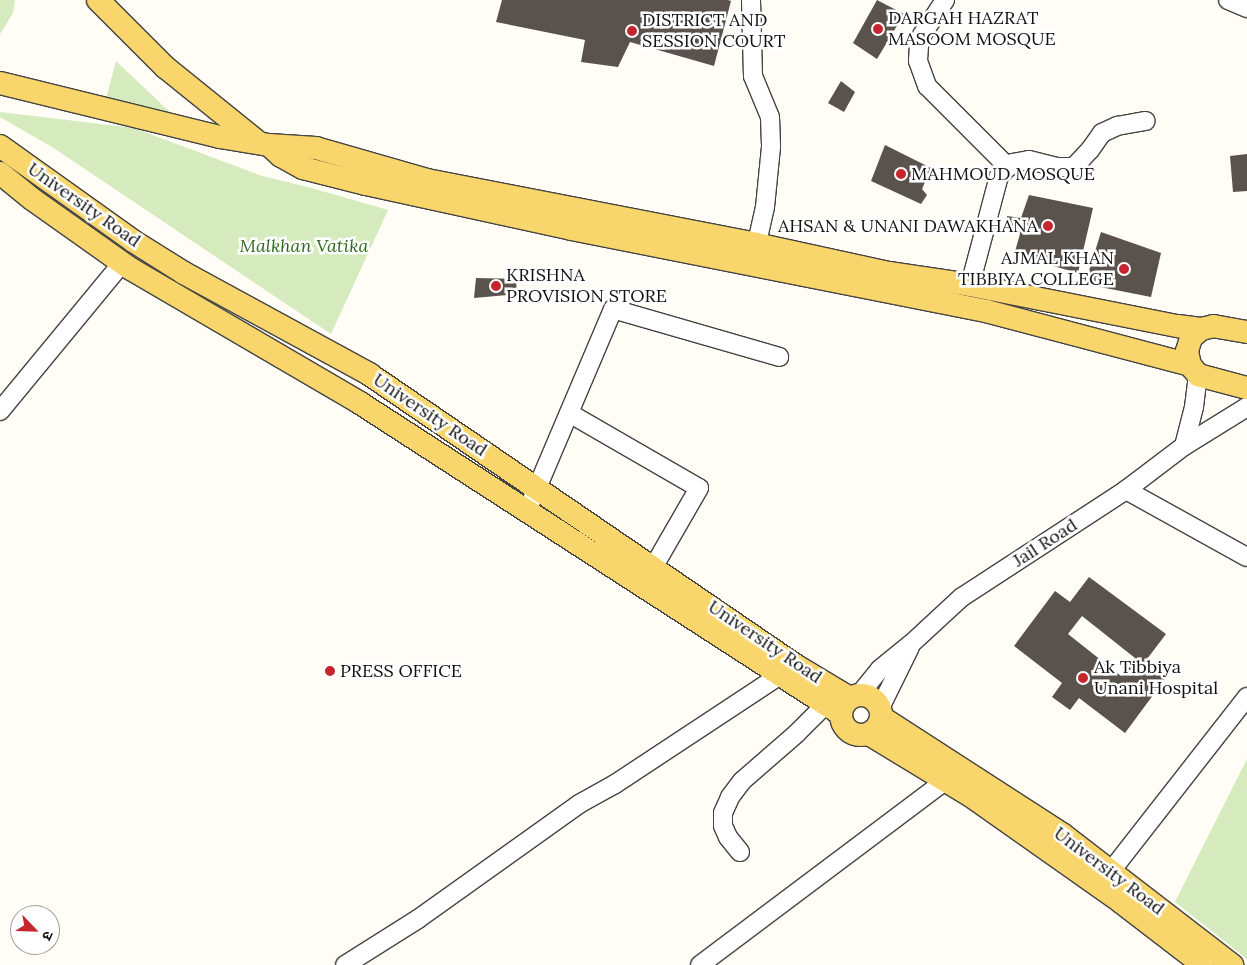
<!DOCTYPE html>
<meta charset="utf-8">
<style>
body{margin:0}
#map{position:relative;width:1247px;height:965px;overflow:hidden;background:#fffdf5;font-family:Lora,"Noto Sans Devanagari",serif}
div>[style]{position:absolute}
.green>*{inset:0;background:#d5ebbd}
.building>*{inset:0;background:#5a524d}
.roads{filter:drop-shadow(1px 0 #444) drop-shadow(-1px 0 #444) drop-shadow(0 1px #444) drop-shadow(0 -1px #444)}
.minor>*{height:18px;margin:-9px;padding:0 9px;transform-origin:9px;border-radius:9px;background:#fff}
.major>*{height:22px;margin:-11px;padding:0 11px;transform-origin:11px;border-radius:11px;background:#f9d66b}
.major>.ring{margin:-11px;padding:0;box-sizing:content-box;background:none;border:22px solid #f9d66b;border-radius:50%}
.dots>*{width:14px;height:14px;translate:-50% -50%;box-sizing:border-box;border:2px solid #fff;border-radius:50%}
span{translate:-50% -50%;white-space:nowrap;text-align:center;line-height:1.15;-webkit-text-stroke:5px #fff;paint-order:stroke}
.poi-label{font-size:18px;color:#111}
.left{translate:0 -50%;text-align:left}
.right{translate:-100% -50%;text-align:right}
.street-label{font-size:18px;color:#111}
.park-label{font-size:18px;color:#2f6b1f;font-style:italic}
.north{position:absolute;left:10px;top:905px;width:50px;height:50px;box-sizing:border-box;background:#fff;border:1px solid #a0a0a0;border-radius:50%;rotate:114deg;font-size:14px;font-weight:700;line-height:20px;text-align:center;color:#111}
.north::after{content:'';display:block;margin:auto;width:18px;height:22px;background:#c4262e;clip-path:polygon(50% 0,100% 100%,50% 72%,0 100%)}
</style>
<div id="map">
<div class="green">
<div style="clip-path:polygon(0 0,15px 0,13px 13px,0 34px)"></div>
<div style="clip-path:polygon(116px 61px,173px 115px,104px 106px)"></div>
<div style="clip-path:polygon(0 112px,134px 128px,262px 176px,308px 187px,388px 210px,331px 334px,52px 147px,0 117px)"></div>
<div style="clip-path:polygon(1247px 759px,1247px 959px,1175px 902px)"></div>
</div>
<div class="building">
<div style="clip-path:polygon(502px 0,728px 0,731px 1px,714px 66px,630px 42px,618px 67px,581px 62px,585px 40px,496px 22px)"></div>
<div style="clip-path:polygon(877px 0,904px 14px,877px 59px,853px 43px)"></div>
<div style="clip-path:polygon(841px 81px,855px 92px,844px 112px,828px 103px)"></div>
<div style="clip-path:polygon(885px 145px,931px 168px,922px 189px,927px 195px,921px 204px,871px 181px)"></div>
<div style="clip-path:polygon(1247px 154px,1247px 191px,1233px 192px,1230px 156px)"></div>
<div style="clip-path:polygon(1029px 195px,1093px 208px,1078px 273px,1014px 255px,1020px 234px,1006px 234px,1007px 216px,1021px 218px)"></div>
<div style="clip-path:polygon(1101px 232px,1161px 253px,1151px 297px,1085px 284px)"></div>
<div style="clip-path:polygon(476px 278px,516px 279px,517px 294px,474px 298px)"></div>
<div style="clip-path:polygon(evenodd,1089px 577px,1166px 634px,1144px 663px,1165px 679px,1125px 733px,1079px 698px,1070px 710px,1052px 697px,1062px 683px,1014px 646px,1055px 591px,1070px 602px,1089px 577px,1082px 616px,1135px 658px,1121px 676px,1068px 634px,1082px 616px)"></div>
</div>
<div class="roads">
<div class="minor">
<div style="left:751px;top:0;width:76px;rotate:88.5deg"></div>
<div style="left:753px;top:76px;width:44px;rotate:67.5deg"></div>
<div style="left:770px;top:117px;width:30px;rotate:88deg"></div>
<div style="left:771px;top:147px;width:60px;rotate:95.7deg"></div>
<div style="left:765px;top:207px;width:50px;rotate:102.7deg"></div>
<div style="left:945px;top:0;width:42px;rotate:123.3deg"></div>
<div style="left:922px;top:35px;width:11px;rotate:105deg"></div>
<div style="left:919px;top:46px;width:15px;rotate:94deg"></div>
<div style="left:918px;top:61px;width:27px;rotate:70deg"></div>
<div style="left:927px;top:86px;width:115px;rotate:45deg"></div>
<div style="left:1228px;top:0;width:21px;rotate:23deg"></div>
<div style="left:970px;top:285px;width:113px;rotate:-75.1deg"></div>
<div style="left:999px;top:176px;width:18px;rotate:-45deg"></div>
<div style="left:1012px;top:163px;width:17px;rotate:-10deg"></div>
<div style="left:1029px;top:160px;width:29px;rotate:14deg"></div>
<div style="left:1057px;top:167px;width:17px"></div>
<div style="left:1074px;top:167px;width:23px;rotate:-47deg"></div>
<div style="left:1090px;top:150px;width:21px;rotate:-55deg"></div>
<div style="left:1102px;top:133px;width:17px;rotate:-25deg"></div>
<div style="left:1117px;top:126px;width:29px;rotate:-10deg"></div>
<div style="left:0;top:411px;width:192px;rotate:-50.5deg"></div>
<div style="left:569px;top:413px;width:150px;rotate:30deg"></div>
<div style="left:699px;top:488px;width:90px;rotate:120deg"></div>
<div style="left:1184px;top:446px;width:40px;rotate:-75.6deg"></div>
<div style="left:1194px;top:407px;width:32px;rotate:-83deg"></div>
<div style="left:1126px;top:490px;width:138px;rotate:29deg"></div>
<div style="left:532px;top:500px;width:207px;rotate:-67deg"></div>
<div style="left:613px;top:309px;width:173px;rotate:16.1deg"></div>
<div style="left:859px;top:695px;width:33px;rotate:-51deg"></div>
<div style="left:880px;top:669px;width:40px;rotate:-39deg"></div>
<div style="left:911px;top:644px;width:69px;rotate:-42.7deg"></div>
<div style="left:962px;top:597px;width:196px;rotate:-33.1deg"></div>
<div style="left:1126px;top:490px;width:73px;rotate:-37.2deg"></div>
<div style="left:1184px;top:446px;width:74px;rotate:-31.8deg"></div>
<div style="left:880px;top:708px;width:68px;rotate:-63.8deg"></div>
<div style="left:740px;top:852px;width:19px;rotate:-129deg"></div>
<div style="left:728px;top:837px;width:12px;rotate:-114deg"></div>
<div style="left:723px;top:826px;width:13px;rotate:-90deg"></div>
<div style="left:723px;top:813px;width:17px;rotate:-66deg"></div>
<div style="left:730px;top:797px;width:20px;rotate:-53deg"></div>
<div style="left:742px;top:781px;width:72px;rotate:-41deg"></div>
<div style="left:796px;top:734px;width:42px;rotate:-45deg"></div>
<div style="left:1111px;top:871px;width:221px;rotate:-52deg"></div>
<div style="left:345px;top:965px;width:86px;rotate:-32.2deg"></div>
<div style="left:418px;top:919px;width:198px;rotate:-35.5deg"></div>
<div style="left:579px;top:804px;width:41px;rotate:-29.1deg"></div>
<div style="left:615px;top:784px;width:198px;rotate:-33.4deg"></div>
<div style="left:700px;top:965px;width:308px;rotate:-36.9deg"></div>
</div>
<div class="major">
<div style="left:98px;top:0;width:95px;rotate:45deg"></div>
<div style="left:165px;top:67px;width:119px;rotate:38.9deg"></div>
<div style="left:0;top:83px;width:227px;rotate:13.8deg"></div>
<div style="left:220px;top:137px;width:50px;rotate:9.3deg"></div>
<div style="left:269px;top:145px;width:47px;rotate:3.7deg"></div>
<div style="left:316px;top:148px;width:116px;rotate:16.1deg"></div>
<div style="left:427px;top:180px;width:335px;rotate:11deg"></div>
<div style="left:756px;top:244px;width:136px;rotate:12.3deg"></div>
<div style="left:889px;top:273px;width:82px;rotate:8.4deg"></div>
<div style="left:970px;top:285px;width:212px;rotate:11.2deg"></div>
<div style="left:1178px;top:326px;width:23px;rotate:7deg"></div>
<div style="left:269px;top:145px;width:16px;rotate:43deg"></div>
<div style="left:281px;top:156px;width:25px;rotate:29deg"></div>
<div style="left:303px;top:168px;width:65px;rotate:14.3deg"></div>
<div style="left:366px;top:184px;width:211px;rotate:12.3deg"></div>
<div style="left:572px;top:229px;width:422px;rotate:11.2deg"></div>
<div style="left:986px;top:311px;width:211px;rotate:14.8deg"></div>
<div style="left:0;top:146px;width:163px;rotate:35.5deg"></div>
<div style="left:133px;top:241px;width:60px;rotate:32.1deg"></div>
<div style="left:184px;top:273px;width:211px;rotate:28.6deg"></div>
<div style="left:369px;top:374px;width:516px;rotate:34.34deg"></div>
<div style="left:795px;top:665px;width:64px;rotate:31deg"></div>
<div style="left:0;top:173px;width:41px;rotate:39.1deg"></div>
<div style="left:32px;top:199px;width:121px;rotate:35.3deg"></div>
<div style="left:131px;top:269px;width:265px;rotate:30.3deg"></div>
<div style="left:360px;top:403px;width:573px;rotate:32.89deg"></div>
<div style="left:1247px;top:332px;width:34px;rotate:-170deg"></div>
<div style="left:1214px;top:326px;width:13px;rotate:167deg"></div>
<div style="left:1201px;top:329px;width:13px;rotate:138deg"></div>
<div style="left:1191px;top:338px;width:14px;rotate:107deg"></div>
<div style="left:1187px;top:351px;width:14px;rotate:78deg"></div>
<div style="left:1190px;top:365px;width:13px;rotate:51deg"></div>
<div style="left:1198px;top:375px;width:51px;rotate:14.9deg"></div>
<div class="ring" style="left:841px;top:695px;width:18px;height:18px"></div>
<div style="left:881px;top:717px;width:216px;rotate:32.9deg"></div>
<div style="left:1062px;top:834px;width:215px;rotate:37.6deg"></div>
<div style="left:869px;top:734px;width:119px;rotate:31.3deg"></div>
<div style="left:971px;top:796px;width:184px;rotate:35.2deg"></div>
<div style="left:1121px;top:902px;width:103px;rotate:37.5deg"></div>
</div>
</div>
<div class="dots">
<div style="left:878px;top:29px;background:#c4262e"></div>
<div style="left:632px;top:31px;background:#c4262e"></div>
<div style="left:901px;top:174px;background:#c4262e"></div>
<div style="left:1048px;top:226px;background:#c4262e"></div>
<div style="left:1124px;top:269px;background:#c4262e"></div>
<div style="left:496px;top:286px;background:#c4262e"></div>
<div style="left:330px;top:671px;background:#c4262e"></div>
<div style="left:1083px;top:678px;background:#c4262e"></div>
</div>
<div class="poi-label">
<span class="left" style="left:888px;top:29px">DARGAH HAZRAT<br>MASOOM MOSQUE</span>
<span class="left" style="left:642px;top:31px">DISTRICT AND<br>SESSION COURT</span>
<span class="left" style="left:911px;top:174px">MAHMOUD MOSQUE</span>
<span class="right" style="left:1038px;top:226px">AHSAN &amp; UNANI DAWAKHANA</span>
<span class="right" style="left:1114px;top:269px">AJMAL KHAN<br>TIBBIYA COLLEGE</span>
<span class="left" style="left:506px;top:286px">KRISHNA<br>PROVISION STORE</span>
<span class="left" style="left:1094px;top:678px">Ak Tibbiya<br>Unani Hospital</span>
<span class="left" style="left:340px;top:671px">PRESS OFFICE</span>
</div>
<div class="street-label">
<span style="left:84px;top:205px;rotate:35deg">University Road</span>
<span style="left:430px;top:415px;rotate:34deg">University Road</span>
<span style="left:1045px;top:543px;rotate:-33deg">Jail Road</span>
<span style="left:765px;top:642px;rotate:34deg">University Road</span>
<span style="left:1109px;top:871px;rotate:37deg">University Road</span>
</div>
<div class="park-label">
<span style="left:304px;top:246px">Malkhan Vatika</span>
</div>
<div class="north">उ</div>
</div>
